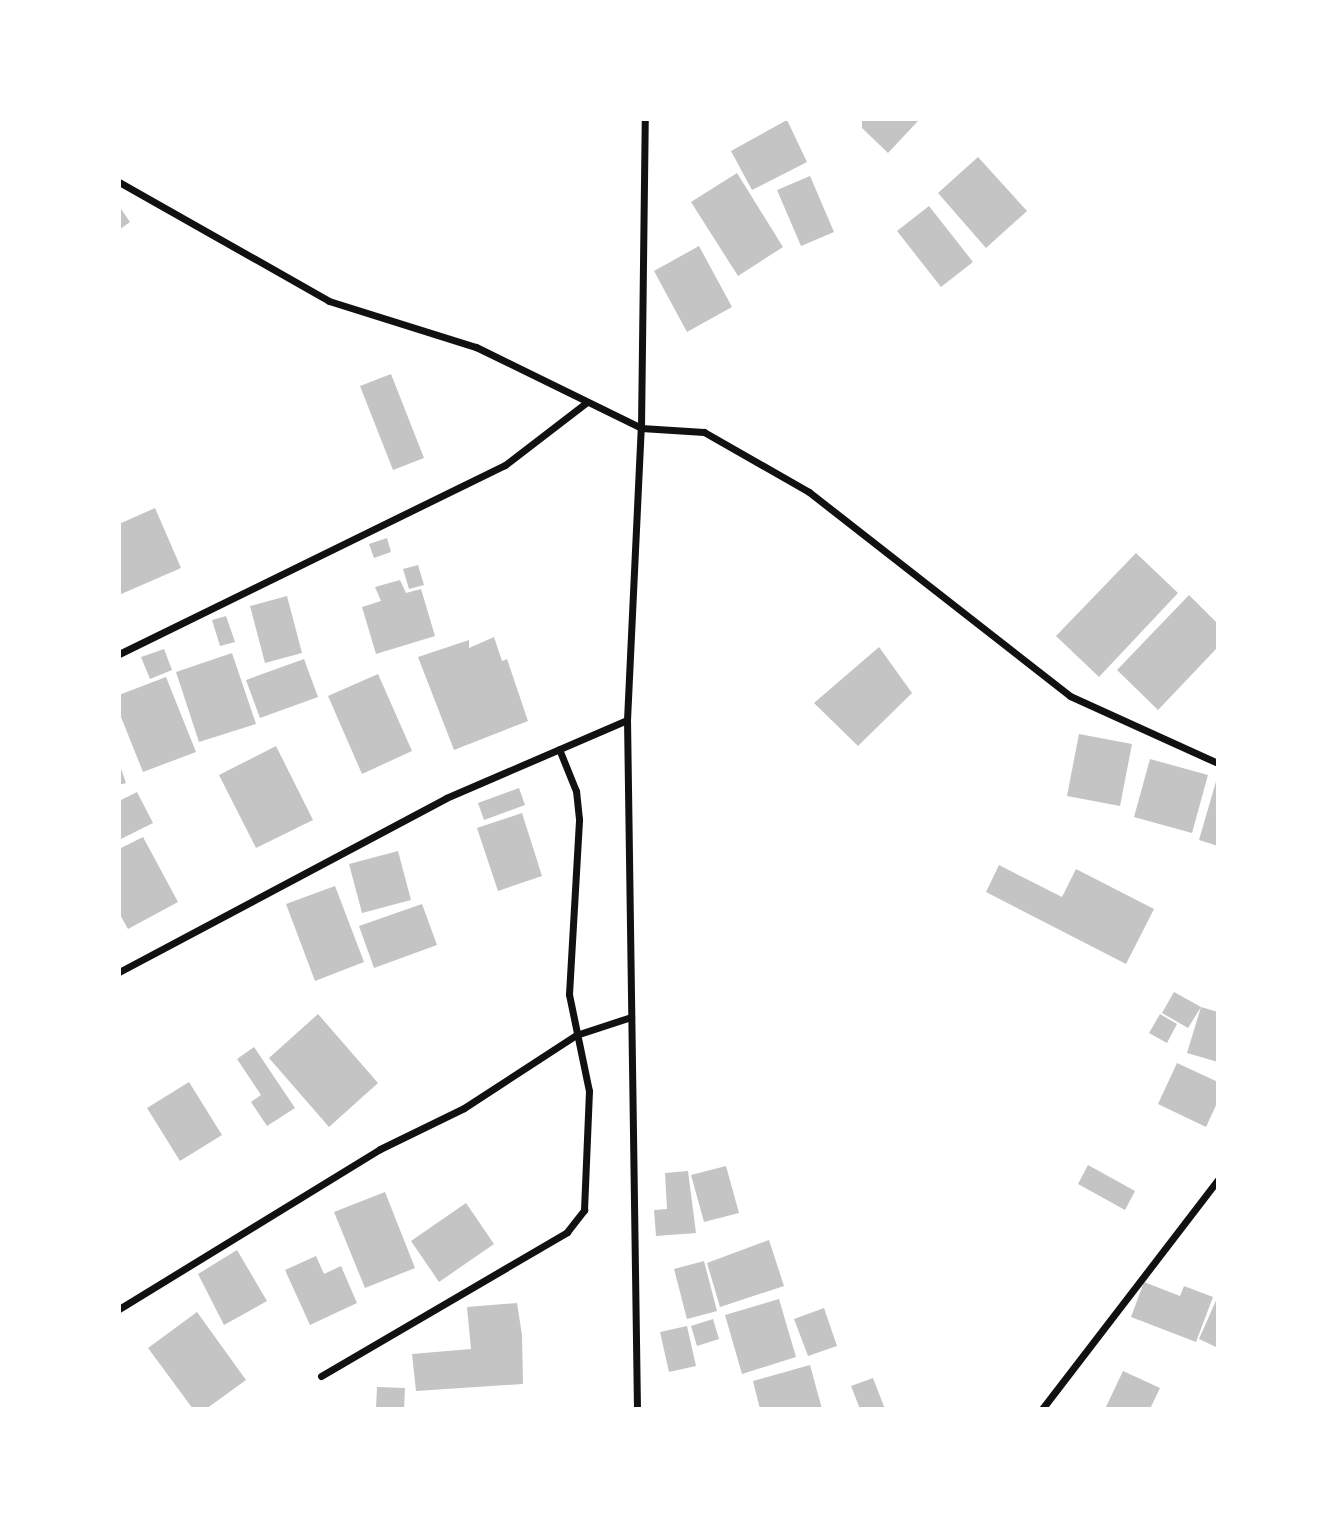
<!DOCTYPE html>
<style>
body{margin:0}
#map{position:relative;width:1337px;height:1528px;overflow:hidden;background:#fff;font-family:Jost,sans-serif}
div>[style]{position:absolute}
.building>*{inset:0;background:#c4c4c4}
.minor>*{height:7px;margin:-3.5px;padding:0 3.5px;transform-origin:3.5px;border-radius:3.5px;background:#111}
span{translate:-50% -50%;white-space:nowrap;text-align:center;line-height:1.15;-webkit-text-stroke:7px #fff;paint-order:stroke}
.frame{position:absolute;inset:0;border:121px solid #fff;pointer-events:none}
</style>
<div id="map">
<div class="building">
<div style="clip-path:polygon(862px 119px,916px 119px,918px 121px,888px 153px,862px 128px)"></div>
<div style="clip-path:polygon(787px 120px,807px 162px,752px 190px,731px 151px)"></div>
<div style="clip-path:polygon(978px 157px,1027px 211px,986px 248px,938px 193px)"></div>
<div style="clip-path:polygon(737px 173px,783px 247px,738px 276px,691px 202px)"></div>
<div style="clip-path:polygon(810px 176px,834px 232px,801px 246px,777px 190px)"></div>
<div style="clip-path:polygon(119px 206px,130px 222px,119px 230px)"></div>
<div style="clip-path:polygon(929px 206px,973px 262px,941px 287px,897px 231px)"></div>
<div style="clip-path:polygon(699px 246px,732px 307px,687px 332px,654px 271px)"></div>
<div style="clip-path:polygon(391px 374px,424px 458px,393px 470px,360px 386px)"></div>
<div style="clip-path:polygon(155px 508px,181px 568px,119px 595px,119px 524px)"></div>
<div style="clip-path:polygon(387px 538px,391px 552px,374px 558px,369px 544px)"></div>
<div style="clip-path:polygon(1136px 553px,1178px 593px,1099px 677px,1056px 636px)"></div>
<div style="clip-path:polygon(418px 565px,424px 585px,409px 589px,403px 569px)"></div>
<div style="clip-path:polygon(400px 580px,406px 593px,421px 589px,435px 636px,376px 654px,362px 607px,381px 601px,375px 587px)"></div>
<div style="clip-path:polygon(1189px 595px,1218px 624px,1218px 647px,1158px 710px,1117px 670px)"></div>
<div style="clip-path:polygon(287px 596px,302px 653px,265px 663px,250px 606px)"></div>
<div style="clip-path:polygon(226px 616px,235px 642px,220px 646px,212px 620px)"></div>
<div style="clip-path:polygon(494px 637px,502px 661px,507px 659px,528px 721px,454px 750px,418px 657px,469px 640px,469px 648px)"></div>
<div style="clip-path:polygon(879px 647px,912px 693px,858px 746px,814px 703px)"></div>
<div style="clip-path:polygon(164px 649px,172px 670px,150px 679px,141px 657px)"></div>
<div style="clip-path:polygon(232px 653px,256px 724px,199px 742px,176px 672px)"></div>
<div style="clip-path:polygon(304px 659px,318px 697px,260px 718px,246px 680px)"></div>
<div style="clip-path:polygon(378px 674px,412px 751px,362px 774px,328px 696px)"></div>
<div style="clip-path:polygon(166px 677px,196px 752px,143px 772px,119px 712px,119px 695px)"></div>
<div style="clip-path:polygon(1079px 734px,1132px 744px,1120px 806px,1067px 796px)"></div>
<div style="clip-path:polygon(276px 746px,313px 820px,256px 848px,219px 775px)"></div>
<div style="clip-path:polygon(1150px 759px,1208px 775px,1192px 833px,1134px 817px)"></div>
<div style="clip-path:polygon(119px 763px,126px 783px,119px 785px)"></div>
<div style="clip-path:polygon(1217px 778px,1218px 778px,1218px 846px,1199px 840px)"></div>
<div style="clip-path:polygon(519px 788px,525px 805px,484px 820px,478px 803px)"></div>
<div style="clip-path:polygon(137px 792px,153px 823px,119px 840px,119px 801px)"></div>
<div style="clip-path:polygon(522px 813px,542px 876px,498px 891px,477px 828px)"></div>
<div style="clip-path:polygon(143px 837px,178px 902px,128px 929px,119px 913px,119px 849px)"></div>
<div style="clip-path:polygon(398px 851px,411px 900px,362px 913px,349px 864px)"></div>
<div style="clip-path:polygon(999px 865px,1062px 897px,1076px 869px,1154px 909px,1126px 964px,986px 892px)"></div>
<div style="clip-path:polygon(335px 886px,364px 962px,315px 981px,286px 904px)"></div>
<div style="clip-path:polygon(422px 904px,437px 945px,374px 968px,359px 926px)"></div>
<div style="clip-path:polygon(1174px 992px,1201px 1007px,1188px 1028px,1162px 1013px)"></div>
<div style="clip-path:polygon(1201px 1007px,1218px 1012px,1218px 1062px,1187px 1053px)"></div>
<div style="clip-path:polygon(318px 1014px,378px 1083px,329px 1127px,269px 1058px)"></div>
<div style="clip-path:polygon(1160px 1014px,1177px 1024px,1167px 1043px,1149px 1033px)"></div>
<div style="clip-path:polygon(254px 1047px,295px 1108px,267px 1126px,251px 1102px,261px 1095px,237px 1059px)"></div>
<div style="clip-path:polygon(1177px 1063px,1218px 1082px,1218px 1101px,1206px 1127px,1158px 1104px)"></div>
<div style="clip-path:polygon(189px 1082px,222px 1135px,180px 1161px,147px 1108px)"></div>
<div style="clip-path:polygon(1088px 1165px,1135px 1191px,1125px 1210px,1078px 1184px)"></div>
<div style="clip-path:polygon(726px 1166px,739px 1213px,704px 1222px,691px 1175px)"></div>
<div style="clip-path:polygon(688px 1171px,696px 1233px,656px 1236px,654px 1210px,667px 1209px,665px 1173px)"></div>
<div style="clip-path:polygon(385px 1192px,415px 1268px,365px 1288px,334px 1212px)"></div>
<div style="clip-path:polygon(466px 1203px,494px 1244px,439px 1282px,411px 1241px)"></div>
<div style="clip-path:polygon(769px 1240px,784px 1286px,720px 1307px,707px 1263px)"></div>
<div style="clip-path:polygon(237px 1250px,267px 1301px,224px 1325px,198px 1274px)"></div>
<div style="clip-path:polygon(316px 1256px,324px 1274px,341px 1266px,357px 1303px,310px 1325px,285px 1270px)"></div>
<div style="clip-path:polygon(704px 1261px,717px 1311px,687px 1319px,674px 1269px)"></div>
<div style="clip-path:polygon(1144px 1282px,1180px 1296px,1184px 1286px,1213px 1297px,1196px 1342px,1131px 1317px)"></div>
<div style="clip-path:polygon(1218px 1296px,1218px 1348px,1199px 1339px)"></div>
<div style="clip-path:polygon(779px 1299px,796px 1357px,742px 1374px,725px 1315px)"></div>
<div style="clip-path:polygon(517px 1303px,522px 1335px,523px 1384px,416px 1391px,412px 1354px,471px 1349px,467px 1307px)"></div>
<div style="clip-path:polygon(824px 1308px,837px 1346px,808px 1356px,794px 1319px)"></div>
<div style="clip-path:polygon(197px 1312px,246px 1380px,206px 1409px,193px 1409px,148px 1348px)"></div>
<div style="clip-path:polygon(713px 1319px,719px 1339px,697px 1346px,691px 1326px)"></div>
<div style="clip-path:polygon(687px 1326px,696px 1366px,669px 1372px,660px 1332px)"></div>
<div style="clip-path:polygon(810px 1365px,822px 1409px,760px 1409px,753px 1381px)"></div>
<div style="clip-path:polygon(1123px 1371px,1160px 1388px,1150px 1409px,1105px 1409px)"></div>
<div style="clip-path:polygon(873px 1378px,885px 1409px,860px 1409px,851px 1386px)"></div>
<div style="clip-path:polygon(377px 1387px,405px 1388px,404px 1409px,376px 1409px)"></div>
</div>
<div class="minor">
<div style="left:119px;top:182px;width:241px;rotate:29.5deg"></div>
<div style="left:329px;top:301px;width:154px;rotate:17.4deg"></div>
<div style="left:476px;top:347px;width:184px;rotate:26.1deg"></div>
<div style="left:641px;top:428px;width:63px;rotate:3.6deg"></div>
<div style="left:704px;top:432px;width:121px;rotate:29.7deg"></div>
<div style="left:809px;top:492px;width:331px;rotate:38deg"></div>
<div style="left:1070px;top:696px;width:162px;rotate:24.4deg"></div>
<div style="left:119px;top:654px;width:430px;rotate:-26.1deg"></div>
<div style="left:505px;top:465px;width:103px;rotate:-37.5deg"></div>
<div style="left:119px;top:972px;width:370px;rotate:-28deg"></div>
<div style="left:446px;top:798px;width:197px;rotate:-23.3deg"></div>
<div style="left:119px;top:1309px;width:306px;rotate:-31.5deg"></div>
<div style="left:380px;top:1149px;width:93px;rotate:-26deg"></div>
<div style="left:464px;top:1108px;width:134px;rotate:-33.1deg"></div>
<div style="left:576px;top:1035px;width:58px;rotate:-18.1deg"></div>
<div style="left:321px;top:1376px;width:285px;rotate:-30.3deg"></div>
<div style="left:567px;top:1232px;width:28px;rotate:-52deg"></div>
<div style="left:584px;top:1210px;width:119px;rotate:-87.6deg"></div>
<div style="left:589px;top:1091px;width:99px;rotate:-101.7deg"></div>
<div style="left:569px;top:994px;width:175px;rotate:-86.7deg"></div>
<div style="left:579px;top:819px;width:28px;rotate:-96deg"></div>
<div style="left:576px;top:791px;width:45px;rotate:-112deg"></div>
<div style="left:637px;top:1409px;width:689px;rotate:-90.83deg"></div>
<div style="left:627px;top:720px;width:292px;rotate:-87.3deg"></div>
<div style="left:641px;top:428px;width:309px;rotate:-89.3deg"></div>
<div style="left:1042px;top:1409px;width:289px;rotate:-52.5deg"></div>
</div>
<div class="frame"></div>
</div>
